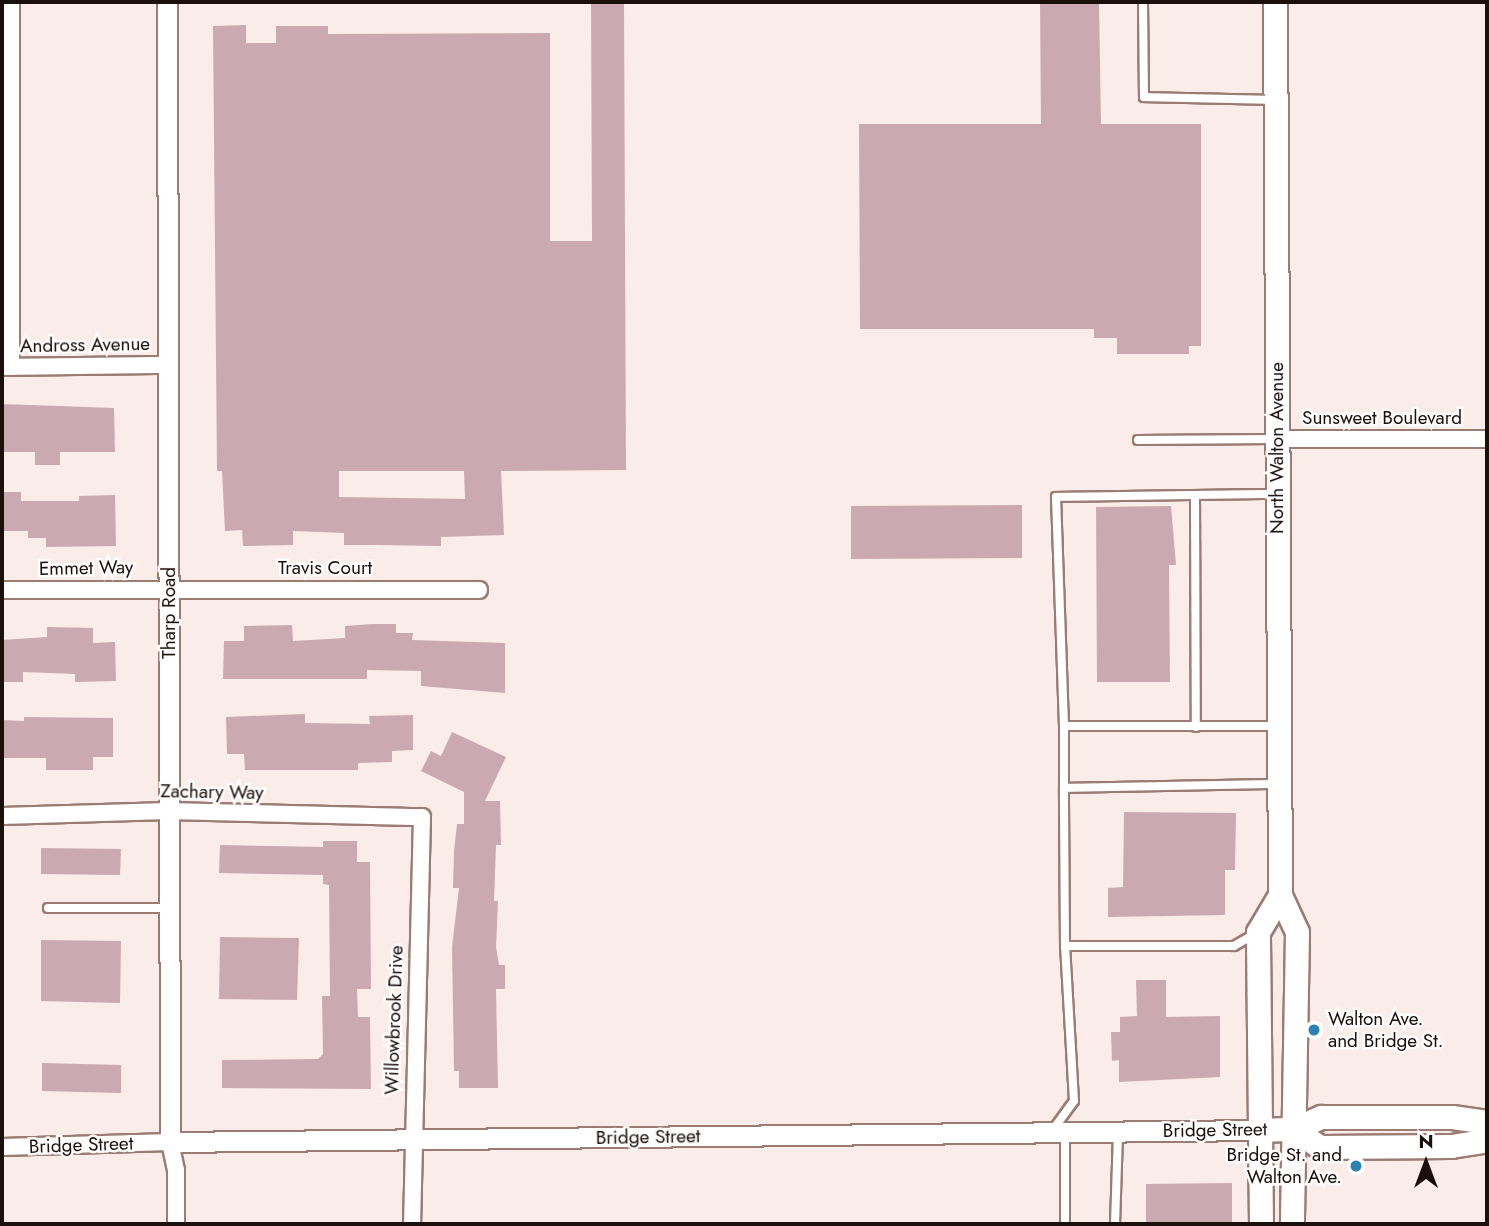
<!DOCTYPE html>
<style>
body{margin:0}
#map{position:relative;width:1489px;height:1226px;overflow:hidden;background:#faece8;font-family:Jost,sans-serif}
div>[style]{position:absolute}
.building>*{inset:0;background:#cba9b0}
.roads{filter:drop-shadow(2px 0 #9b7c74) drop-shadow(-2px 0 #9b7c74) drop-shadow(0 2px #9b7c74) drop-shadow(0 -2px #9b7c74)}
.service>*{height:8px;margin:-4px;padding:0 4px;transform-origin:4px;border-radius:4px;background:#fff}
.minor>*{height:16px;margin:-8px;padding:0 8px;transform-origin:8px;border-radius:8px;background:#fff}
.tertiary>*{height:19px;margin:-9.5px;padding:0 9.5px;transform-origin:9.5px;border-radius:9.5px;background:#fff}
.secondary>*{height:23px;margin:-11.5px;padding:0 11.5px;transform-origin:11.5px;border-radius:11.5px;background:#fff}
.dots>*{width:19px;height:19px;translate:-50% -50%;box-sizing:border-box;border:4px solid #fdfdfd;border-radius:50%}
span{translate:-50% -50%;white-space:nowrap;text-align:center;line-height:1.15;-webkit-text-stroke:5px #fdfdfd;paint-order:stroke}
.street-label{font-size:19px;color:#1b0f0c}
.poi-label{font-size:19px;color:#1b0f0c}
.left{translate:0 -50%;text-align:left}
.right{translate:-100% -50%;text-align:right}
.frame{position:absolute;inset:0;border:4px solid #1b0f0c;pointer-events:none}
.north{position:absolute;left:1391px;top:1128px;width:70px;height:70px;-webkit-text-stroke:5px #fdfdfd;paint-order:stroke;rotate:0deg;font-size:19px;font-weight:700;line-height:28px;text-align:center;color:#1b0f0c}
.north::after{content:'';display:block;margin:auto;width:24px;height:32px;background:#1b0f0c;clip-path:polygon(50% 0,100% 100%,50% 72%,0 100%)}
</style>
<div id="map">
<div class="building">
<div style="clip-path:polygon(evenodd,591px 2px,624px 2px,626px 470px,501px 471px,504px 535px,441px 537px,441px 546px,377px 545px,344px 545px,344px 533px,293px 531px,293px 545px,243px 546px,242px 530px,225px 531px,222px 471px,217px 471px,213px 26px,246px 25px,246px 43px,276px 43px,276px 26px,328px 26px,328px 34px,550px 33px,550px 241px,592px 241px,591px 2px,339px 471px,464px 471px,465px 499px,339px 497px,339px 471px)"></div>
<div style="clip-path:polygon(1040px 2px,1099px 2px,1101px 124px,1201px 124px,1201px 346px,1189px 346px,1189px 354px,1117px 354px,1117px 338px,1094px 338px,1094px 329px,860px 329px,859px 124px,1041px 124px)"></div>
<div style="clip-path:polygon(2px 404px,114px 408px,115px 452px,60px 452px,60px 465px,35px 465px,35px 452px,2px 452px)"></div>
<div style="clip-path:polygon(2px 492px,21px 492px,21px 501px,79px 501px,79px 496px,115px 495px,116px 546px,46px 547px,46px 538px,28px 538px,28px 531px,2px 531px)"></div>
<div style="clip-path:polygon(1022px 505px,1022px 558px,851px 559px,851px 506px)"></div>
<div style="clip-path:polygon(1171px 506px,1176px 565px,1169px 565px,1170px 682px,1097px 682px,1096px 507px)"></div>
<div style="clip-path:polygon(373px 624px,396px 624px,396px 633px,413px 633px,412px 640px,505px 643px,505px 693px,421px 686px,421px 671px,367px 670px,367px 679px,223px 679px,224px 641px,244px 641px,244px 626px,292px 625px,293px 641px,345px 638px,345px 626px)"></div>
<div style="clip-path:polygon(47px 627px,93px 628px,93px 643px,115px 642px,116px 681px,75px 682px,75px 674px,23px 672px,23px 682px,2px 682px,2px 640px,47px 637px)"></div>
<div style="clip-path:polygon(305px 714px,305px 723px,370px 724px,369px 716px,413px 715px,413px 750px,392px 751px,392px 762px,358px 763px,358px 770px,245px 770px,244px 754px,227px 754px,226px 717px)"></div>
<div style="clip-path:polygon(24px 717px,113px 718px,113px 757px,93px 757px,93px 770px,46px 770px,46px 758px,2px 758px,2px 720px,24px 721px)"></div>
<div style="clip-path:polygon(452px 732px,506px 757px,485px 801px,500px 801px,501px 845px,496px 845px,494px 901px,498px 901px,496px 947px,499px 965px,505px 965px,505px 989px,496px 989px,498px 1088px,459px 1088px,459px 1071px,454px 1071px,452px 947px,459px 888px,453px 888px,454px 852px,457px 824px,464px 824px,464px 792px,421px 771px,431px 751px,441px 756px)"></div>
<div style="clip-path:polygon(1124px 812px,1236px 813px,1235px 870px,1225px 870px,1225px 915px,1108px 917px,1108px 888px,1123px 887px)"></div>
<div style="clip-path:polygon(323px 841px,357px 841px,357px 862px,370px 862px,371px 989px,357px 989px,358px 1017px,370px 1017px,371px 1089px,222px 1088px,222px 1060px,318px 1059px,323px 1054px,322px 996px,330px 996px,329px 885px,323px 884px,323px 875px,219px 873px,220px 845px,323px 847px)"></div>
<div style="clip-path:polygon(41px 848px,121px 849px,120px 875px,41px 874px)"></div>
<div style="clip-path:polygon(220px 937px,299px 938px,297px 1000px,219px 999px)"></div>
<div style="clip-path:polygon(41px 940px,121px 941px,120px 1003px,41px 1001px)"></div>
<div style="clip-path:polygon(1136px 980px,1166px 980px,1166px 1017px,1220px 1016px,1220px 1077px,1119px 1082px,1119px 1060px,1112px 1061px,1111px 1032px,1120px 1032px,1120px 1017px,1137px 1016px)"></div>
<div style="clip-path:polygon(42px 1063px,121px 1065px,121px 1093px,42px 1091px)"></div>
<div style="clip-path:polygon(1232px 1183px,1232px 1224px,1146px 1224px,1146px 1184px)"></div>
</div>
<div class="roads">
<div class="service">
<div style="left:1143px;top:2px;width:95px;rotate:89.4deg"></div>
<div style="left:1144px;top:97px;width:129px;rotate:1.3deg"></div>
<div style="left:1138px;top:440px;width:137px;rotate:-0.4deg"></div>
<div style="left:1195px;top:495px;width:232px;rotate:89.8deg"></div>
<div style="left:1064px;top:726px;width:62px;rotate:90deg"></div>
<div style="left:1276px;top:726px;width:212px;rotate:180deg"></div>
<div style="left:1064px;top:726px;width:229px;rotate:-92deg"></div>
<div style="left:1056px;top:497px;width:221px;rotate:-0.8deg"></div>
<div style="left:48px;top:908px;width:120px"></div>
<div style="left:1065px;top:946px;width:169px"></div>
<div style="left:1234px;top:946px;width:24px;rotate:-30deg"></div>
<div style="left:1052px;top:1131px;width:37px;rotate:-54deg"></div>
<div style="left:1074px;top:1101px;width:155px;rotate:-93.3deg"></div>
<div style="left:1065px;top:946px;width:158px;rotate:-90.4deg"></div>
<div style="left:1064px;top:788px;width:215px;rotate:-1.1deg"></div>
<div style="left:1065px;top:1224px;width:91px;rotate:-90deg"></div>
<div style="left:1115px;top:1224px;width:91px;rotate:-88.1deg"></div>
</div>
<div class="minor">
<div style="left:3px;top:367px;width:166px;rotate:-0.7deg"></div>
<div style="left:11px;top:367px;width:365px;rotate:-90deg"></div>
<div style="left:1276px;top:439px;width:211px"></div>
<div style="left:2px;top:590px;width:477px"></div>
<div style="left:2px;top:816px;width:166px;rotate:-1.7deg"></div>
<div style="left:168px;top:811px;width:254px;rotate:1.4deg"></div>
<div style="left:422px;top:817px;width:407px;rotate:91.4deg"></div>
<div style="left:2px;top:1147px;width:168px;rotate:-1.7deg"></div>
<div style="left:170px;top:1142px;width:29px;rotate:78deg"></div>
<div style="left:176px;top:1170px;width:54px;rotate:90deg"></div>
</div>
<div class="tertiary">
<div style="left:167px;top:2px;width:1140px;rotate:89.85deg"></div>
<div style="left:170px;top:1142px;width:1089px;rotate:-0.63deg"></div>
</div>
<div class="secondary">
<div style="left:1275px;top:2px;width:893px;rotate:89.68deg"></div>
<div style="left:1280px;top:895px;width:41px;rotate:65.3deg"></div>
<div style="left:1297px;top:932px;width:292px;rotate:91deg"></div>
<div style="left:1294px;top:1129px;width:32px;rotate:35deg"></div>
<div style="left:1320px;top:1147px;width:131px;rotate:-0.4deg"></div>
<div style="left:1451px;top:1146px;width:36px;rotate:-9deg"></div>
<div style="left:1259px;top:1130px;width:35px;rotate:-2deg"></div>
<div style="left:1294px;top:1129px;width:30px;rotate:-24deg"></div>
<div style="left:1321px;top:1117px;width:131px"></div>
<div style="left:1452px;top:1117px;width:35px;rotate:8deg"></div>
<div style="left:1261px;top:1224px;width:292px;rotate:-90.6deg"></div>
<div style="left:1258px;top:932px;width:43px;rotate:-59.3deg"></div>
</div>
</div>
<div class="dots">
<div style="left:1314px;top:1030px;background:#2c82b1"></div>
<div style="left:1356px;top:1166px;background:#2c82b1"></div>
</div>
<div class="street-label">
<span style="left:85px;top:345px;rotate:-1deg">Andross Avenue</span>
<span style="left:1382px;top:418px">Sunsweet Boulevard</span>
<span style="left:1277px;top:448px;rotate:-90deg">North Walton Avenue</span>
<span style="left:86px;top:568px;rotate:-1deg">Emmet Way</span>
<span style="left:325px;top:568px">Travis Court</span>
<span style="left:169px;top:613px;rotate:-90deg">Tharp Road</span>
<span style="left:212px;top:792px;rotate:1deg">Zachary Way</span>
<span style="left:394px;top:1020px;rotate:-88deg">Willowbrook Drive</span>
<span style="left:1215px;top:1130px;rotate:-1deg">Bridge Street</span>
<span style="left:648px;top:1137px;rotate:-1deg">Bridge Street</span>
<span style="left:81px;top:1145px;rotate:-2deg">Bridge Street</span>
</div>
<div class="poi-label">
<span class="left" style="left:1328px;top:1030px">Walton Ave.<br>and Bridge St.</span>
<span class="right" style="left:1342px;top:1166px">Bridge St. and<br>Walton Ave.</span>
</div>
<div class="frame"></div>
<div class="north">N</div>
</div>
